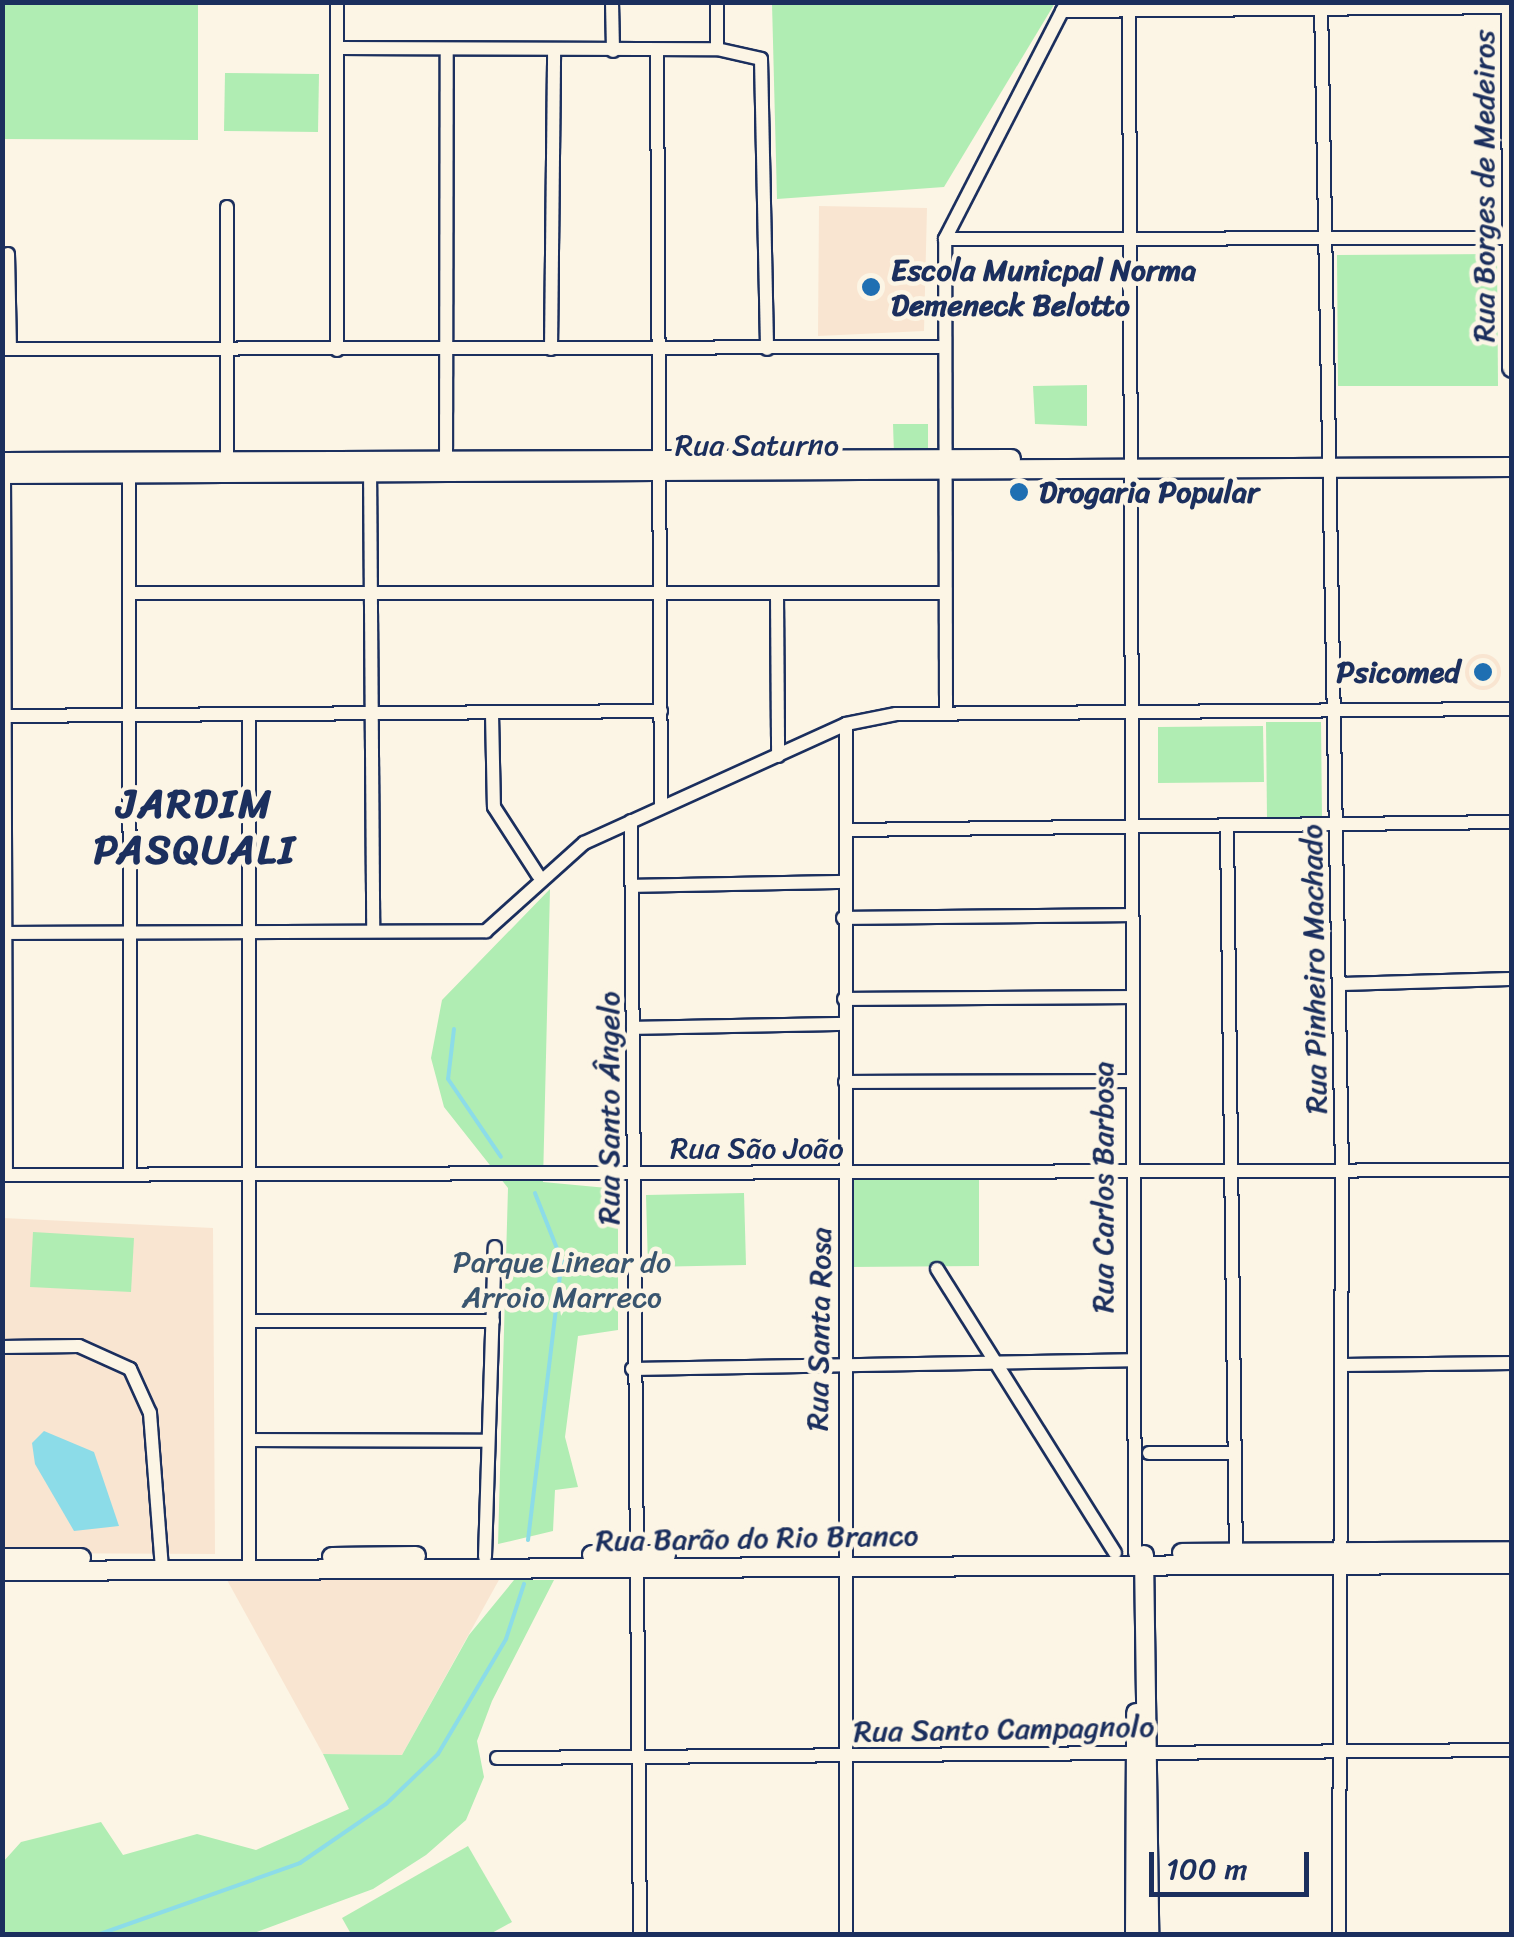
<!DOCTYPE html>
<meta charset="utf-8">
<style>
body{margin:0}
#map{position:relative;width:1514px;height:1937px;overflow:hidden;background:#fcf5e5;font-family:Sriracha,sans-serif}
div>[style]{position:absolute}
.built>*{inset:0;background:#f9e5d1}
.round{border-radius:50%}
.green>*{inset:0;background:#b0edb3}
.water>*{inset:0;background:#8cdce8}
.stream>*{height:4px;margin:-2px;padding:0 2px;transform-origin:2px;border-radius:2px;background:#8cdce8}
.roads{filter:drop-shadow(2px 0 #1b2f5e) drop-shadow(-2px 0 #1b2f5e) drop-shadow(0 2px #1b2f5e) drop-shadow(0 -2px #1b2f5e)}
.street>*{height:12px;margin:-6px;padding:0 6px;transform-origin:6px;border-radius:6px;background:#fcf5e5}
.secondary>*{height:18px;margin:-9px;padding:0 9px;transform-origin:9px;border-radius:9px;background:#fcf5e5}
.dots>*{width:28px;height:28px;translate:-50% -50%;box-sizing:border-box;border:5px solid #fcf5e5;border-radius:50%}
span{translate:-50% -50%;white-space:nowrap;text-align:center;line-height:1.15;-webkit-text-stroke:9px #fcf5e5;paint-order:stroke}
.street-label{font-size:30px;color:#1b2f5e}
.poi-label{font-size:30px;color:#1b2f5e;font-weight:700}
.left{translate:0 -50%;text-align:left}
.right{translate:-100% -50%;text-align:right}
.park-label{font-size:30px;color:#39556f}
.district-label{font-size:40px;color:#1b2f5e;font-weight:700;letter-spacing:2.5px}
.frame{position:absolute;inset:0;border:5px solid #1b2f5e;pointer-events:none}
.scale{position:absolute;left:1149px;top:1852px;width:160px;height:45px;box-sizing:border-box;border:5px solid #1b2f5e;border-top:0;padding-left:12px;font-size:30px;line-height:35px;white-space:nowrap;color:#1b2f5e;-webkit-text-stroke:8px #fcf5e5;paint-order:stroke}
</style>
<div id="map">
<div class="built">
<div style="clip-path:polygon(819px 206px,927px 208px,924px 331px,818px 336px)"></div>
<div class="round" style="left:1465px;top:654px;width:36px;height:36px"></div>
<div style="clip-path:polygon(3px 1218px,213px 1228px,215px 1554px,3px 1553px)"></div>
<div style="clip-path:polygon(500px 1578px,402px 1755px,323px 1754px,227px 1580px)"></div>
</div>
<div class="green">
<div style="clip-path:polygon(3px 2px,198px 3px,198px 140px,3px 139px)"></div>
<div style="clip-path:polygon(772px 3px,772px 2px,1055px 3px,944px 187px,777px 199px)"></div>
<div style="clip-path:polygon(225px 73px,319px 74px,318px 132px,224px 131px)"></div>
<div style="clip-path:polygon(1497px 254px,1498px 386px,1338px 386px,1337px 255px)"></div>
<div style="clip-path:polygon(1087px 385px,1087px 426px,1035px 424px,1033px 386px)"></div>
<div style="clip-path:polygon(893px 424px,928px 424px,928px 454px,894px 454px)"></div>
<div style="clip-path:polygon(1266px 722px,1321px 722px,1322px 818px,1267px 818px)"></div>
<div style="clip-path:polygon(1263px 726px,1264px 782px,1158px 783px,1158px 727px)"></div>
<div style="clip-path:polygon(550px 889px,543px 1182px,618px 1189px,618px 1330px,578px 1336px,565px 1437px,578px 1487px,555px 1490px,553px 1531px,498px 1544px,508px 1188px,444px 1107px,431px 1058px,442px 1000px)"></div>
<div style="clip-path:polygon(979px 1179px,979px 1266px,849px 1267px,848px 1180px)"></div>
<div style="clip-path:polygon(744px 1193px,746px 1265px,648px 1267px,646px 1195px)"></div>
<div style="clip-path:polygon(33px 1232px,134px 1238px,131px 1292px,30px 1287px)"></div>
<div style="clip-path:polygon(514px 1580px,554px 1580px,492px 1701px,477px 1741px,484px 1777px,466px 1820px,426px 1855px,373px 1889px,251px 1934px,3px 1934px,3px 1862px,21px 1842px,101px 1822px,123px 1855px,197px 1834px,256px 1850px,349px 1809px,323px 1754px,402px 1755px,469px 1635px)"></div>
<div style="clip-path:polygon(468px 1846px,512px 1922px,490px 1934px,351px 1934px,342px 1918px)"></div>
</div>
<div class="water">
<div style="clip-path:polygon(44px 1431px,94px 1452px,119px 1526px,74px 1531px,35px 1464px,32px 1443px)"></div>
</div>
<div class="stream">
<div style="left:454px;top:1029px;width:50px;rotate:96.8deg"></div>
<div style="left:448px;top:1079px;width:94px;rotate:55.8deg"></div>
<div style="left:528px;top:1540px;width:281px;rotate:-83.1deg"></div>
<div style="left:562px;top:1261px;width:73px;rotate:-111.7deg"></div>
<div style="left:100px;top:1934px;width:212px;rotate:-19.5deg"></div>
<div style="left:300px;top:1863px;width:104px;rotate:-34.5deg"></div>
<div style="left:386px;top:1804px;width:72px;rotate:-43.9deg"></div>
<div style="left:438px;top:1754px;width:134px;rotate:-59.4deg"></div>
<div style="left:506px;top:1639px;width:58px;rotate:-71.9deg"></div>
</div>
<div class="roads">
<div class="street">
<div style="left:337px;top:2px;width:348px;rotate:90deg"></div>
<div style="left:612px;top:2px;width:49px;rotate:88.8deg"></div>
<div style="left:1129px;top:2px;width:1551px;rotate:89.78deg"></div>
<div style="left:1321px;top:2px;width:1169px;rotate:88.97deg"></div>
<div style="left:1342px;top:1171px;width:763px;rotate:90.23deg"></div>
<div style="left:1062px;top:11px;width:450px;rotate:-0.5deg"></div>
<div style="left:338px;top:48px;width:379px;rotate:0.2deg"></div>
<div style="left:717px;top:49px;width:45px;rotate:12.8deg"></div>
<div style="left:761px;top:59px;width:290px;rotate:88.8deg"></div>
<div style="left:717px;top:49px;width:47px;rotate:-90deg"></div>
<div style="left:657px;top:50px;width:757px;rotate:89.7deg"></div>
<div style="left:227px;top:207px;width:261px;rotate:90deg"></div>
<div style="left:945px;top:239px;width:567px;rotate:-0.1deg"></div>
<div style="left:8px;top:254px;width:95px;rotate:88.8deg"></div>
<div style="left:2px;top:349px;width:937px;rotate:-0.12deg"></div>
<div style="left:551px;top:349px;width:298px;rotate:-89.4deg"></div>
<div style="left:370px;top:465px;width:466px;rotate:89.6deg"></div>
<div style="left:446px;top:467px;width:417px;rotate:-89.9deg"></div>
<div style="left:129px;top:469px;width:705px;rotate:89.92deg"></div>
<div style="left:4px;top:470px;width:705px;rotate:89.84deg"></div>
<div style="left:130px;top:593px;width:813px"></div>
<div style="left:777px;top:596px;width:160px;rotate:89.6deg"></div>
<div style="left:946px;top:711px;width:472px;rotate:-90.1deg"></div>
<div style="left:945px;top:239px;width:267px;rotate:-62.8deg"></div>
<div style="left:492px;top:714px;width:93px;rotate:88.8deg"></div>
<div style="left:494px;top:807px;width:81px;rotate:57.1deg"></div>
<div style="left:2px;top:716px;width:659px;rotate:-0.43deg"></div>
<div style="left:249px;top:719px;width:849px;rotate:90deg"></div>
<div style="left:631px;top:821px;width:1113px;rotate:89.54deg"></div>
<div style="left:1227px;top:826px;width:732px;rotate:89.3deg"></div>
<div style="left:846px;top:830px;width:666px;rotate:-0.69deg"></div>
<div style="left:632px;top:886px;width:212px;rotate:-1.1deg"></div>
<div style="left:843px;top:918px;width:288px;rotate:-0.6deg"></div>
<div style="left:2px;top:933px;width:484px;rotate:-0.2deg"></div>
<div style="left:486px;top:931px;width:132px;rotate:-41.9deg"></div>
<div style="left:584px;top:843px;width:288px;rotate:-24.4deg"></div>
<div style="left:846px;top:724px;width:51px;rotate:-11.3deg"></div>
<div style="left:896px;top:714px;width:616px;rotate:-0.47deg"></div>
<div style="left:1340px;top:984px;width:172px;rotate:-1.7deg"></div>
<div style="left:844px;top:999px;width:287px;rotate:-0.4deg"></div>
<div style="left:633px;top:1028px;width:211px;rotate:-1.1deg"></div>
<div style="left:845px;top:1082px;width:286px;rotate:-0.2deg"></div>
<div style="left:2px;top:1175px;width:1510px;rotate:-0.19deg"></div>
<div style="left:937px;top:1269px;width:335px;rotate:57.9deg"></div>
<div style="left:251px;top:1321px;width:242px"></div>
<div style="left:2px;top:1347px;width:77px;rotate:-0.7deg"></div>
<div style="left:79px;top:1346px;width:56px;rotate:24.3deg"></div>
<div style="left:130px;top:1369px;width:48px;rotate:65.6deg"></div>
<div style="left:150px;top:1413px;width:156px;rotate:85.6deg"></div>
<div style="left:1342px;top:1365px;width:170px;rotate:-0.7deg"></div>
<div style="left:632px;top:1369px;width:499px;rotate:-1deg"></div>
<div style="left:250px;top:1440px;width:238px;rotate:0.2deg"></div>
<div style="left:1149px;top:1453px;width:86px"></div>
<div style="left:485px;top:1557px;width:310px;rotate:-88.2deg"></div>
<div style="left:497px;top:1758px;width:1015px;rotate:-0.45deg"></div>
<div style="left:846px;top:1934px;width:1210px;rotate:-90deg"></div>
</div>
<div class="secondary">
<div style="left:1511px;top:2px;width:366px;rotate:89.8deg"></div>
<div style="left:2px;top:462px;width:1009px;rotate:-0.17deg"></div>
<div style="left:2px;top:474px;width:1510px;rotate:-0.27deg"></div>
<div style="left:1182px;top:1553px;width:330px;rotate:-0.3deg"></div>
<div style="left:592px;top:1555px;width:74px"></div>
<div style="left:1144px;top:1555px;width:379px;rotate:89.2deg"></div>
<div style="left:332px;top:1557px;width:84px;rotate:-0.7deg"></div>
<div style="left:2px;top:1558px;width:79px"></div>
<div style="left:2px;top:1571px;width:1510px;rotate:-0.27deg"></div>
<div style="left:1135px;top:1934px;width:221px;rotate:-89.7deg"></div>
</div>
</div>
<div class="dots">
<div style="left:871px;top:287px;background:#1f6fb2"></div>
<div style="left:1019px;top:492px;background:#1f6fb2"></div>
<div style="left:1483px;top:672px;background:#1f6fb2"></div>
</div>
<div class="street-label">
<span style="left:1484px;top:186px;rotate:-90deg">Rua Borges de Medeiros</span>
<span style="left:757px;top:445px">Rua Saturno</span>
<span style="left:1314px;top:969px;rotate:-91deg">Rua Pinheiro Machado</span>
<span style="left:609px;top:1108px;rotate:-90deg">Rua Santo Ângelo</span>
<span style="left:757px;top:1148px">Rua São João</span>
<span style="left:1103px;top:1187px;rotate:-90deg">Rua Carlos Barbosa</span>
<span style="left:819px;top:1329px;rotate:-89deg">Rua Santa Rosa</span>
<span style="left:757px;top:1538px;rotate:-1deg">Rua Barão do Rio Branco</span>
<span style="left:1004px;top:1729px;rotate:-1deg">Rua Santo Campagnolo</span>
</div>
<div class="poi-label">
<span class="left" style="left:891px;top:287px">Escola Municpal Norma<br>Demeneck Belotto</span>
<span class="left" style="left:1039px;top:492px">Drogaria Popular</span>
<span class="right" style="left:1460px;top:672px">Psicomed</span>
</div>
<div class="park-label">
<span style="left:562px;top:1279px">Parque Linear do<br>Arroio Marreco</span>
</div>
<div class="district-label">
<span style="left:195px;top:827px">JARDIM<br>PASQUALI</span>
</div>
<div class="frame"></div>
<div class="scale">100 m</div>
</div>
